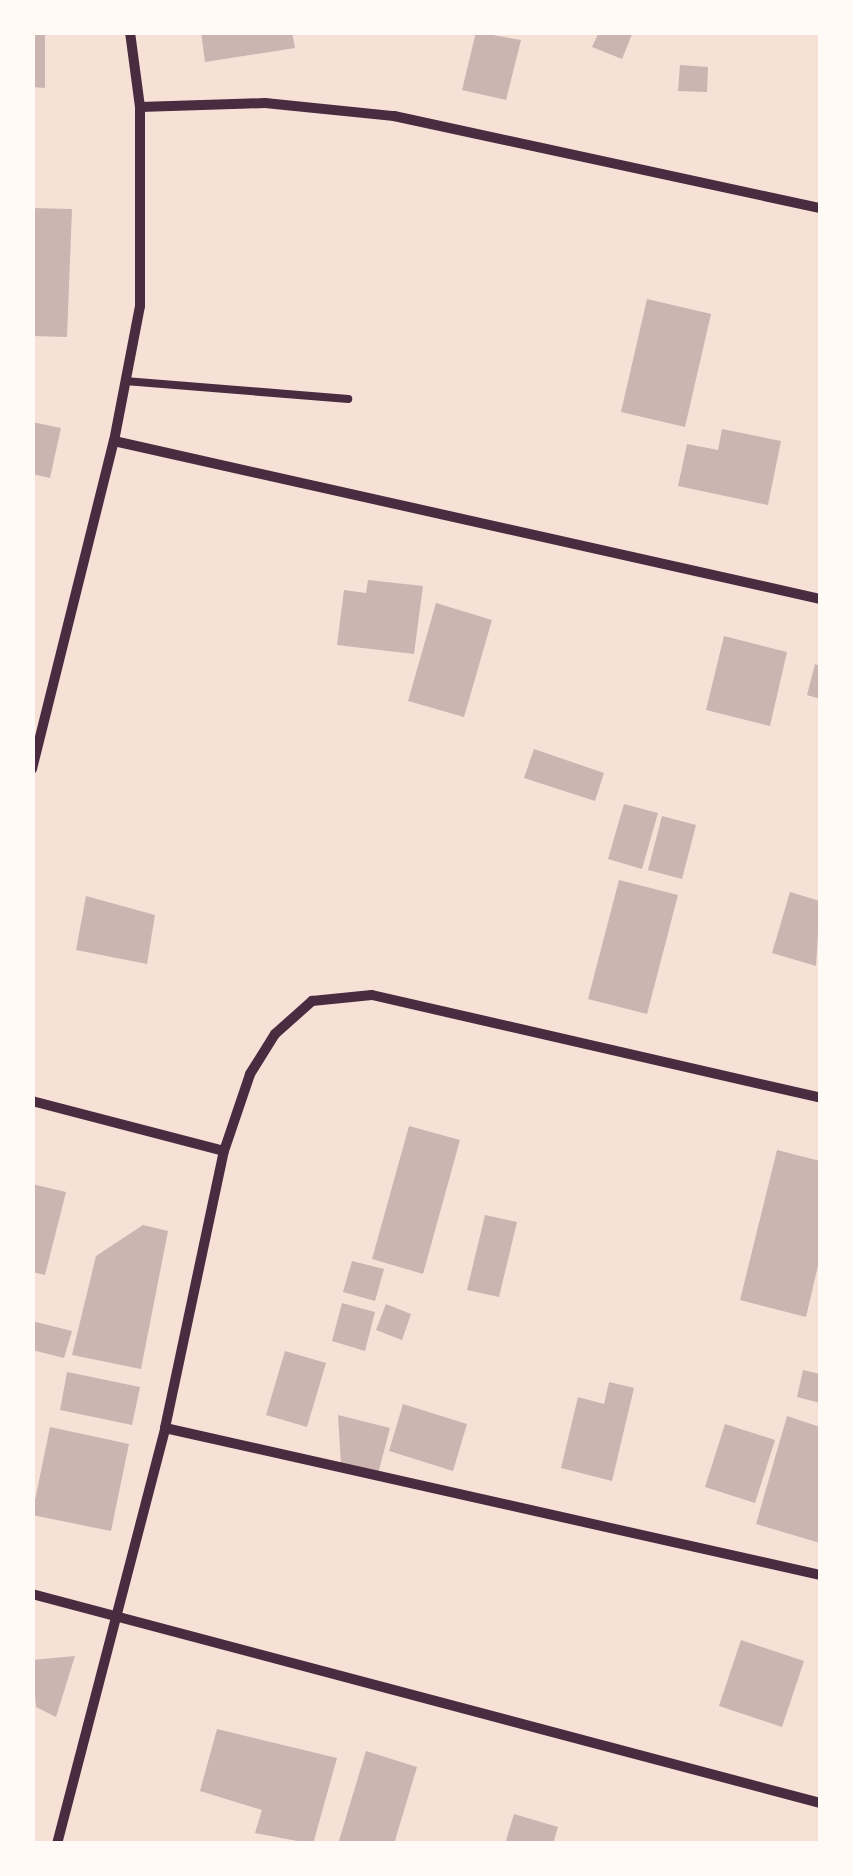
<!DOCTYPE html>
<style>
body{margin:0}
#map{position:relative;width:853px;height:1876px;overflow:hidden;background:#f7e1d7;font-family:"PT Sans Narrow",sans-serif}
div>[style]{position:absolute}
.building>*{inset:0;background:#ccb4b1}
.service>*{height:8px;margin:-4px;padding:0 4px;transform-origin:4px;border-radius:4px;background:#4a2c40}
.minor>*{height:10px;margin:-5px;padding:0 5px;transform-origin:5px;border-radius:5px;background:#4a2c40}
span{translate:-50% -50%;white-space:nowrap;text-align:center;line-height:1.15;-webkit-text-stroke:8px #fffaf5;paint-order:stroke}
.frame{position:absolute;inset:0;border:35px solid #fffaf5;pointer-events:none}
</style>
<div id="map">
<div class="building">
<div style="clip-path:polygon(32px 32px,45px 32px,45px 88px,32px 87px)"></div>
<div style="clip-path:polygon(201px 32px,292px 32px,295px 48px,205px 62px)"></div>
<div style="clip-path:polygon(476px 32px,521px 40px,506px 100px,462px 90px)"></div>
<div style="clip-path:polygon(599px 32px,633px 32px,622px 59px,592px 47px)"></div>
<div style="clip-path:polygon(680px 65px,708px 67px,707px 92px,678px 91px)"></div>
<div style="clip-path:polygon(32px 208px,72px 209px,67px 337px,32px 336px)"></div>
<div style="clip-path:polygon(647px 299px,711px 314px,685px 427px,621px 412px)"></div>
<div style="clip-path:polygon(32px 422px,61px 428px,50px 478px,32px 474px)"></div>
<div style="clip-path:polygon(722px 429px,781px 441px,768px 505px,678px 486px,687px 444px,718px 450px)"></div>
<div style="clip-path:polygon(368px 580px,423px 586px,414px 654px,337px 645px,344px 590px,366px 593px)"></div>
<div style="clip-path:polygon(436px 603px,492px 620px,464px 717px,408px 701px)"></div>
<div style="clip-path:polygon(724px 636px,787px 652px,770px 726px,706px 710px)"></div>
<div style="clip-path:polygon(815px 664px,820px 666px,820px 699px,807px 695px)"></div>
<div style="clip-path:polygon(534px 749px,604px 773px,595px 801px,524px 778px)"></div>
<div style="clip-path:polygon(624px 804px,658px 813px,642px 869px,608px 859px)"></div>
<div style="clip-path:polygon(662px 816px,696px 825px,682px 879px,648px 870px)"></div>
<div style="clip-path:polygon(619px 880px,678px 895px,647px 1014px,588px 999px)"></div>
<div style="clip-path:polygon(790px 892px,820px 901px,816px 966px,772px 953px)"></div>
<div style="clip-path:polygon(86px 896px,155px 915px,147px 964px,76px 950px)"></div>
<div style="clip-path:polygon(409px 1126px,460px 1140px,423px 1274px,372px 1259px)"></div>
<div style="clip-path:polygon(777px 1150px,820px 1161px,820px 1257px,806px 1317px,740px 1300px)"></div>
<div style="clip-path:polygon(32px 1184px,66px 1192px,45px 1275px,32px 1272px)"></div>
<div style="clip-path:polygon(485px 1215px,517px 1222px,499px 1297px,467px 1290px)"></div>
<div style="clip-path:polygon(143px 1225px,168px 1231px,141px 1369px,72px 1355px,96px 1256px)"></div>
<div style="clip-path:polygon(352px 1261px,384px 1269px,375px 1301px,343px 1292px)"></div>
<div style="clip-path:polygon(342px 1303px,375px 1312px,365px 1351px,332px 1341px)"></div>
<div style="clip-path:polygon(386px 1304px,411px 1314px,402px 1340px,376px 1330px)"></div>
<div style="clip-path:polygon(32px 1321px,72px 1331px,64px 1358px,32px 1350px)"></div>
<div style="clip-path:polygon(285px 1351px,326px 1363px,307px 1427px,266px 1415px)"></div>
<div style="clip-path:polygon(803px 1370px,820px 1374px,820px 1403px,797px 1397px)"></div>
<div style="clip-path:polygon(67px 1372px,140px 1387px,132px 1425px,60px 1410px)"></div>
<div style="clip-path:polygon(609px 1382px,634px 1388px,612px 1481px,561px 1468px,578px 1397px,604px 1404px)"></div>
<div style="clip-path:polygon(403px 1404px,467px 1424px,453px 1471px,389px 1451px)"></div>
<div style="clip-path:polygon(338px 1415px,390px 1428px,378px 1474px,341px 1464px)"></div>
<div style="clip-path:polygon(787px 1416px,820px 1427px,820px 1543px,756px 1524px)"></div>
<div style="clip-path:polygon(725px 1424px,775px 1440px,755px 1503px,705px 1487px)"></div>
<div style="clip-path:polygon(50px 1427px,129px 1444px,111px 1531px,32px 1515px)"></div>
<div style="clip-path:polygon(741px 1640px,804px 1661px,782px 1727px,719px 1706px)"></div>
<div style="clip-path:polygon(75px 1656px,56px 1717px,36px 1707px,32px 1660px)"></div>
<div style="clip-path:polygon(217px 1729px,337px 1758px,313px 1844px,255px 1833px,262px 1810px,200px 1791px)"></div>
<div style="clip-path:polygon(366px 1751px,417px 1767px,394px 1844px,338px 1844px)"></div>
<div style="clip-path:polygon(514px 1814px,558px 1827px,553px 1844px,505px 1844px)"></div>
</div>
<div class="service">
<div style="left:125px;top:381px;width:224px;rotate:4.6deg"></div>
</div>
<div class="minor">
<div style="left:140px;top:107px;width:125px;rotate:-1.8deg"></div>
<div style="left:265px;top:103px;width:130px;rotate:5.8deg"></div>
<div style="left:394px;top:116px;width:436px;rotate:12.2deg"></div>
<div style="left:114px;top:441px;width:723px;rotate:12.61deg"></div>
<div style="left:32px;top:769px;width:338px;rotate:-76deg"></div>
<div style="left:114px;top:441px;width:137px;rotate:-79.1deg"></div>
<div style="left:140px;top:306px;width:199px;rotate:-90deg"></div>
<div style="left:140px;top:107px;width:76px;rotate:-97.6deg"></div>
<div style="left:32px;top:1101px;width:198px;rotate:14.6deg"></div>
<div style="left:165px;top:1428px;width:671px;rotate:12.65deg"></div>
<div style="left:32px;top:1594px;width:815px;rotate:14.85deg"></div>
<div style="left:57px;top:1844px;width:430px;rotate:-75.4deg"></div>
<div style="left:165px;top:1428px;width:283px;rotate:-78deg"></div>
<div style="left:224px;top:1151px;width:81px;rotate:-71.3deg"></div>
<div style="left:250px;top:1074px;width:47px;rotate:-58deg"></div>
<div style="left:275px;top:1034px;width:50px;rotate:-41.7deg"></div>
<div style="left:312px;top:1001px;width:60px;rotate:-5.7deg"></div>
<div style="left:372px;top:995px;width:460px;rotate:12.9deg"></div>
</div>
<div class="frame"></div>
</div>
